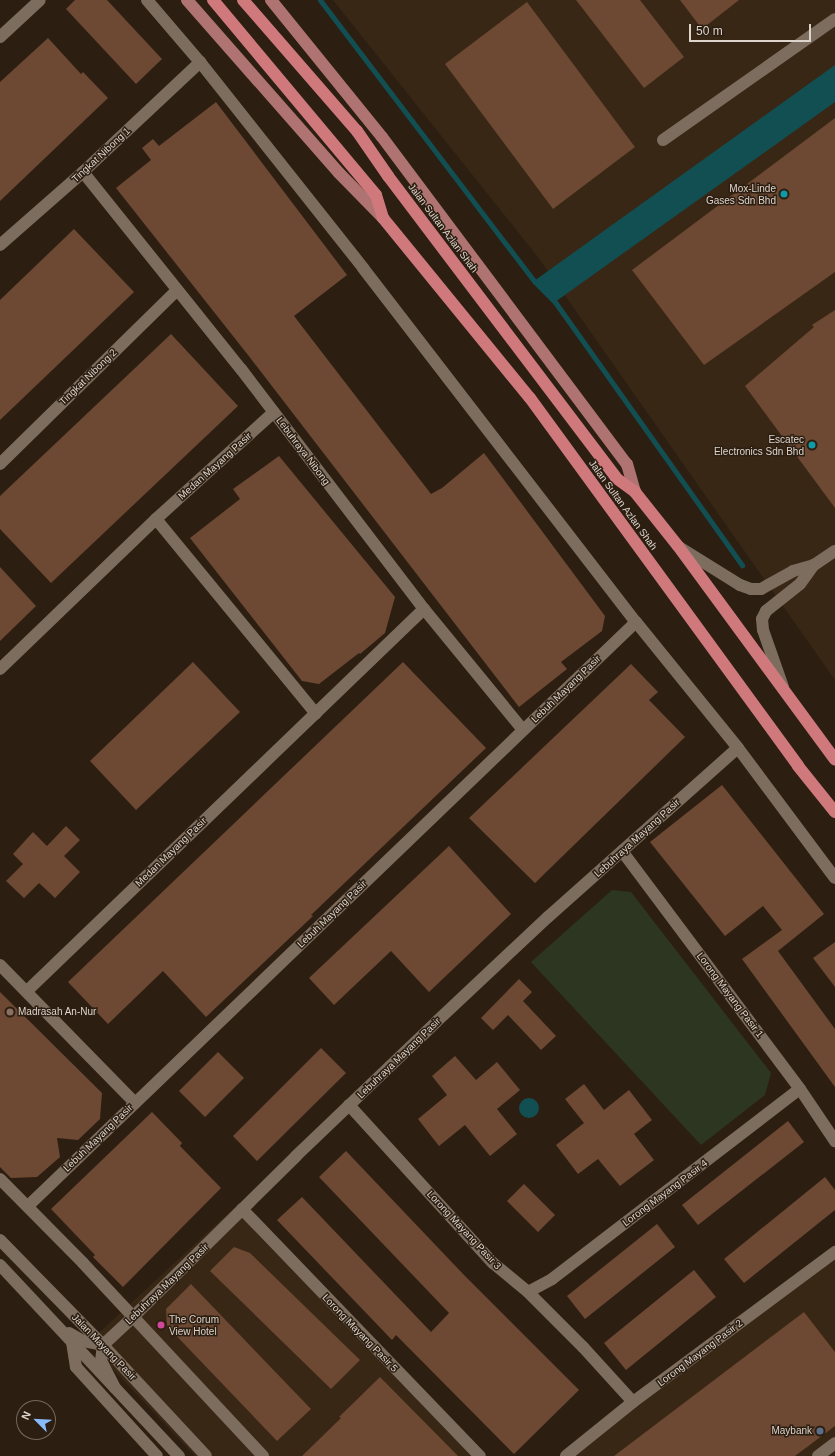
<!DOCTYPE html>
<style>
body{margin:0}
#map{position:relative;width:835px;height:1456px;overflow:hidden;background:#2c1f12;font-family:Helvetica,sans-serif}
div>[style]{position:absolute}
.built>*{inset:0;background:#392715}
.green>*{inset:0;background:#2c3621}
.water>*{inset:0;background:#124f53}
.round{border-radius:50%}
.stream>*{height:5px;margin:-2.5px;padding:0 2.5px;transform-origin:2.5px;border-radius:2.5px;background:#124f53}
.building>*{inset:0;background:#6d4833}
.minor>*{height:12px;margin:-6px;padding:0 6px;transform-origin:6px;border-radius:6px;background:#7d6d5e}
.major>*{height:12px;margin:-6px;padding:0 6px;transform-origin:6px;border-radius:6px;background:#af7471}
.highway>*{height:12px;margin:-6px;padding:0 6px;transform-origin:6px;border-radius:6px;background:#d0797d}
.dots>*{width:11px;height:11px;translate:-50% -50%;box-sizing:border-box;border:2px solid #2c1f12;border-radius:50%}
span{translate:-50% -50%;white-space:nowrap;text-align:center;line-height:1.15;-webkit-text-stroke:3px #2c1f12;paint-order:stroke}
.street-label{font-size:10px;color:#ddd4cc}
.poi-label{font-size:10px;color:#ddd4cc}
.right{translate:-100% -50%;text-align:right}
.left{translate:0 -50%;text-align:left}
.north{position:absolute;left:16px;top:1400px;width:40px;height:40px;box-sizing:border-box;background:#2c1f12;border:1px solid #73675c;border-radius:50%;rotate:294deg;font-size:11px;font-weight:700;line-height:16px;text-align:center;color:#ddd4cc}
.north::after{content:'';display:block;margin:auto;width:14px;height:18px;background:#88bafc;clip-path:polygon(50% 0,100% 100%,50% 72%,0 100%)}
.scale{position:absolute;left:689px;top:24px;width:122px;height:18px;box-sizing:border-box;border:2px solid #ddd4cc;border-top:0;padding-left:5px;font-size:12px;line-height:14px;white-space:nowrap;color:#ddd4cc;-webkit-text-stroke:3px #2c1f12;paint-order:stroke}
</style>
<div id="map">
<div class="built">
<div style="clip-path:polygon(333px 0,835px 0,835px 680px,538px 257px)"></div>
<div style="clip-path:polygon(236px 1206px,475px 1456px,195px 1456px,88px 1343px)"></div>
<div style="clip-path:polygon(835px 1246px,835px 1456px,559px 1456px)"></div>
</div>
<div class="green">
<div style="clip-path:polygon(612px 890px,631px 892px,771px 1073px,765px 1095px,701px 1145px,531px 962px)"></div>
</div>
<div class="water">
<div style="clip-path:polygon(835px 65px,835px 102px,555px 302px,534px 281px)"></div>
<div class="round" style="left:519px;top:1098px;width:20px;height:20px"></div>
</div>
<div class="stream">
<div style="left:320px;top:0;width:353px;rotate:52.7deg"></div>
<div style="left:534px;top:281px;width:30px;rotate:45deg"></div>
<div style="left:555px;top:302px;width:323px;rotate:54.6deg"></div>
</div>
<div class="building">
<div style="clip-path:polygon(75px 0,107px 0,162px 59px,136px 84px,66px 9px)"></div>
<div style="clip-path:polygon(576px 0,640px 0,684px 57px,644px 88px)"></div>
<div style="clip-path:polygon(680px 0,739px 0,702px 29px)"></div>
<div style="clip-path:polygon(527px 2px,635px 147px,553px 209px,445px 64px)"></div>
<div style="clip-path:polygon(48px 38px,81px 74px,83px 72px,108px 98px,0 201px,0 82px)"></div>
<div style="clip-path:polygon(216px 102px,347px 275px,294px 316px,431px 494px,442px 488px,484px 453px,605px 616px,602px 631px,561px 662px,567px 669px,519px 707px,248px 355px,116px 188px,151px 160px,142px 148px,153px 139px,159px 146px)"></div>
<div style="clip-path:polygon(835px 118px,835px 272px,704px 365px,632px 270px)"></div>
<div style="clip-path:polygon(74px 229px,134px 292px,0 420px,0 300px)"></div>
<div style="clip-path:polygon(835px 310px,835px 508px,745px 386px,814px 327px,812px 325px)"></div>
<div style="clip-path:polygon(171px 334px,238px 406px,51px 583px,0 529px,0 496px)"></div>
<div style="clip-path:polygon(279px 456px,395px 597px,385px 633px,360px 654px,359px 653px,319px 684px,302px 681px,190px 538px,240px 499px,233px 489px)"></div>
<div style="clip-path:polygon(0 567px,36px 606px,0 641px)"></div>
<div style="clip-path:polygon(193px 662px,240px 712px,136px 810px,90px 761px)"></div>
<div style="clip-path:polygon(403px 662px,486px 748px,311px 915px,313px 916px,206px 1017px,163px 971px,108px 1024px,68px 982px)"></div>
<div style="clip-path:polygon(631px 664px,658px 692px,649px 700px,685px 737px,535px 883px,469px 818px)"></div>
<div style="clip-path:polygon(722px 785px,824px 914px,778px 951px,835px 1029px,835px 1087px,742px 959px,782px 930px,763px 906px,725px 936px,650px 842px)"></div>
<div style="clip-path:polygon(66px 826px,80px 840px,64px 856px,80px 872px,55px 898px,39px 883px,24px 898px,6px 881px,23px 864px,13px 854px,33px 832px,47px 846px)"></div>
<div style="clip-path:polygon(449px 846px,511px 914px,429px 992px,391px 951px,334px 1005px,309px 978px)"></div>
<div style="clip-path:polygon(835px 942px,835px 987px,813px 958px)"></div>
<div style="clip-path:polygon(519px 979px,532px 992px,523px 1001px,556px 1036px,541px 1050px,508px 1015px,493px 1030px,481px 1018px)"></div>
<div style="clip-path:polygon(0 992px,102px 1093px,100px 1119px,78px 1140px,57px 1138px,60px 1157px,37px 1177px,11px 1178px,0 1167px)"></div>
<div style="clip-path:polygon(321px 1048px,346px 1073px,257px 1161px,233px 1136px)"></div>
<div style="clip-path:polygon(218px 1052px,244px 1078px,205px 1117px,179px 1091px)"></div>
<div style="clip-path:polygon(455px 1056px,476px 1080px,497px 1062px,520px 1090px,497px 1109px,517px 1134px,490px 1156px,465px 1125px,439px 1146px,418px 1119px,447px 1095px,432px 1076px)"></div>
<div style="clip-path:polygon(584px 1084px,604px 1110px,629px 1090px,652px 1120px,634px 1134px,654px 1160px,620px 1186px,598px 1159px,578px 1174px,556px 1145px,584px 1123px,565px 1099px)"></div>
<div style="clip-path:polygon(152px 1112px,182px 1143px,180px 1146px,221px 1188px,123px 1287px,93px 1257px,95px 1255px,51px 1209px)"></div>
<div style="clip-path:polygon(788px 1121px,804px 1142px,698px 1225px,682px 1205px)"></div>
<div style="clip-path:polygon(346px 1151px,464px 1275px,579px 1390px,514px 1454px,396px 1335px,392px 1340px,277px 1220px,302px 1197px,431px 1332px,449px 1313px,319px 1177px)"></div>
<div style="clip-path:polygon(825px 1177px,835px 1190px,835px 1210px,744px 1283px,724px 1259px)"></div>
<div style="clip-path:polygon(524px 1184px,555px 1215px,538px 1232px,507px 1201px)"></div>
<div style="clip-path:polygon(657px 1224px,675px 1247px,585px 1319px,567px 1296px)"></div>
<div style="clip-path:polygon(234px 1247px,250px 1253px,360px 1360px,331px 1389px,210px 1271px)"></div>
<div style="clip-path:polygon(694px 1270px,716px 1297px,626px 1370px,604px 1343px)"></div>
<div style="clip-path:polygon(191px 1284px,311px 1409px,277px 1441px,167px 1326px,166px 1309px)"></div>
<div style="clip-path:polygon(804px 1312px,835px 1352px,835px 1426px,795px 1456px,614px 1456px)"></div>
<div style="clip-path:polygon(380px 1377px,458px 1456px,302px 1456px,341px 1418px,339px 1417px)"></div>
</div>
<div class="minor">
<div style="left:147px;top:0;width:82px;rotate:49.5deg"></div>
<div style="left:200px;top:62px;width:263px;rotate:51.6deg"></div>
<div style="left:363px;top:268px;width:447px;rotate:52.4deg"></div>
<div style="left:636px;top:622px;width:162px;rotate:51deg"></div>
<div style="left:738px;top:748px;width:162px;rotate:53.3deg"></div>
<div style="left:0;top:37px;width:54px;rotate:-42.8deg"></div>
<div style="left:663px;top:140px;width:210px;rotate:-35.1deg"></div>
<div style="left:83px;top:172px;width:253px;rotate:51.3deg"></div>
<div style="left:241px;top:369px;width:302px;rotate:52.7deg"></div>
<div style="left:424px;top:609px;width:156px;rotate:50.7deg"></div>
<div style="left:0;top:245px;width:111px;rotate:-41.3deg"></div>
<div style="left:83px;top:172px;width:161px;rotate:-43.2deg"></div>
<div style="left:0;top:464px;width:248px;rotate:-44.5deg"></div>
<div style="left:156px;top:519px;width:252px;rotate:50.6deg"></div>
<div style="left:679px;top:547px;width:72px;rotate:31.9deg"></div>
<div style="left:740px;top:585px;width:12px;rotate:20deg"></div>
<div style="left:751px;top:589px;width:10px"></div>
<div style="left:761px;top:589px;width:37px;rotate:-29deg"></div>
<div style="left:793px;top:571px;width:22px;rotate:-16deg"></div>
<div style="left:814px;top:565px;width:25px;rotate:-34deg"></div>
<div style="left:0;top:669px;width:216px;rotate:-43.9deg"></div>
<div style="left:156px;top:519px;width:159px;rotate:-42.2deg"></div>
<div style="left:783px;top:687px;width:60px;rotate:-109.3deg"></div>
<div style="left:763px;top:630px;width:11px;rotate:-95deg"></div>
<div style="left:762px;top:619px;width:9px;rotate:-63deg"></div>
<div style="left:766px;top:611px;width:43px;rotate:-38.5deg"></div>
<div style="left:800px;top:584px;width:24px;rotate:-54deg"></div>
<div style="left:622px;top:851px;width:297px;rotate:53.2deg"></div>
<div style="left:800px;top:1089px;width:63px;rotate:56.1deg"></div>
<div style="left:0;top:965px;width:193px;rotate:45.6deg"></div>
<div style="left:27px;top:991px;width:551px;rotate:-43.9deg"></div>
<div style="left:349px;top:1105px;width:214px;rotate:47.7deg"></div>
<div style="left:493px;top:1263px;width:45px;rotate:39.6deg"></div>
<div style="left:528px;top:1292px;width:78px;rotate:45deg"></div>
<div style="left:583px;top:1347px;width:74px;rotate:47.7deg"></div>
<div style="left:0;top:1179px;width:118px;rotate:45.3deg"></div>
<div style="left:83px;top:1263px;width:264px;rotate:47deg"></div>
<div style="left:28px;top:1206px;width:843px;rotate:-43.85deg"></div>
<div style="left:242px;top:1209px;width:343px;rotate:46.1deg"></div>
<div style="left:0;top:1240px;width:147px;rotate:45.6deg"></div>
<div style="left:103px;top:1345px;width:151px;rotate:47.1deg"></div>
<div style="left:0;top:1265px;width:262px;rotate:46.9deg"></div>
<div style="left:528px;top:1292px;width:27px;rotate:-28deg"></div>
<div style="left:552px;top:1279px;width:312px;rotate:-37.5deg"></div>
<div style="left:69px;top:1333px;width:16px;rotate:30deg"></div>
<div style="left:83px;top:1341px;width:20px;rotate:11deg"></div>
<div style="left:72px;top:1342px;width:25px;rotate:81deg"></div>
<div style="left:76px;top:1367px;width:120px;rotate:47.7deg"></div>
<div style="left:115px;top:1388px;width:30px;rotate:-117deg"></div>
<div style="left:101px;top:1361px;width:16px;rotate:-83deg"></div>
<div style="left:103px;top:1345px;width:41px;rotate:-43deg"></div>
<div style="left:133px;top:1317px;width:229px;rotate:-44.6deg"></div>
<div style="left:296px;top:1156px;width:194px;rotate:-43.7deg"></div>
<div style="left:436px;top:1022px;width:154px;rotate:-43.2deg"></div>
<div style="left:548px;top:917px;width:254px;rotate:-41.7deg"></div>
<div style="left:566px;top:1456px;width:86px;rotate:-38.9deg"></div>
<div style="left:633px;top:1402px;width:252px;rotate:-36.6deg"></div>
<div style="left:818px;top:1456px;width:21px;rotate:-37deg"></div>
</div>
<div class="major">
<div style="left:187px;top:0;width:230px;rotate:48.7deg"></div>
<div style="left:339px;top:173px;width:63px;rotate:45.6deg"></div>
<div style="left:271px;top:0;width:176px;rotate:51deg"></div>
<div style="left:382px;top:137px;width:409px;rotate:53.2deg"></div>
<div style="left:627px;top:464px;width:29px;rotate:74deg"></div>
</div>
<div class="highway">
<div style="left:213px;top:0;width:254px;rotate:50.1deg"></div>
<div style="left:376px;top:195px;width:24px;rotate:73deg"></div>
<div style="left:383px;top:218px;width:232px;rotate:50.8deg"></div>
<div style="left:530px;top:398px;width:455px;rotate:53.9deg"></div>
<div style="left:798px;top:766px;width:59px;rotate:51.2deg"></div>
<div style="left:243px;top:0;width:174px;rotate:49deg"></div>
<div style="left:357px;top:131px;width:55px;rotate:55.4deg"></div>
<div style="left:388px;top:176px;width:378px;rotate:52.9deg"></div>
<div style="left:616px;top:478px;width:24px;rotate:36deg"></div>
<div style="left:635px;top:492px;width:69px;rotate:51.5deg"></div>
<div style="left:678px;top:546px;width:265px;rotate:53.7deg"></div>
</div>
<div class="dots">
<div style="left:784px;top:194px;background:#0f9aa8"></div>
<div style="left:812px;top:445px;background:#0f9aa8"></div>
<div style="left:10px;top:1012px;background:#8d6e63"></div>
<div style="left:161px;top:1325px;background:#d1479c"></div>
<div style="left:820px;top:1431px;background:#5c6f8a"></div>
</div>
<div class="street-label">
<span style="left:101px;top:155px;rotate:-43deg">Tingkat Nibong 1</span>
<span style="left:443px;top:228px;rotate:53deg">Jalan Sultan Azlan Shah</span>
<span style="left:88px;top:377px;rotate:-44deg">Tingkat Nibong 2</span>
<span style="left:303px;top:451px;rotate:53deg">Lebuhraya Nibong</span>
<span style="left:215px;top:466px;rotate:-42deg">Medan Mayang Pasir</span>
<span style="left:623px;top:505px;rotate:54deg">Jalan Sultan Azlan Shah</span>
<span style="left:566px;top:689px;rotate:-44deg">Lebuh Mayang Pasir</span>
<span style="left:637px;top:838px;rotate:-42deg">Lebuhraya Mayang Pasir</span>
<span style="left:171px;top:852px;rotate:-44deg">Medan Mayang Pasir</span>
<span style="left:332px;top:914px;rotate:-44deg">Lebuh Mayang Pasir</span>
<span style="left:730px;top:995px;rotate:53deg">Lorong Mayang Pasir 1</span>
<span style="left:399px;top:1058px;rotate:-44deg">Lebuhraya Mayang Pasir</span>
<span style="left:98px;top:1138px;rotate:-44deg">Lebuh Mayang Pasir</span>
<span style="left:665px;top:1193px;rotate:-37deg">Lorong Mayang Pasir 4</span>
<span style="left:464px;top:1230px;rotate:47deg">Lorong Mayang Pasir 3</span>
<span style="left:167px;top:1284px;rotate:-44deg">Lebuhraya Mayang Pasir</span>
<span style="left:360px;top:1333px;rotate:46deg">Lorong Mayang Pasir 5</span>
<span style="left:104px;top:1347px;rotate:46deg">Jalan Mayang Pasir</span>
<span style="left:700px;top:1353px;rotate:-37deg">Lorong Mayang Pasir 2</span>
</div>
<div class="poi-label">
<span class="right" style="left:776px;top:194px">Mox-Linde<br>Gases Sdn Bhd</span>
<span class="right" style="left:804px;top:445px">Escatec<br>Electronics Sdn Bhd</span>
<span class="left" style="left:18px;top:1012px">Madrasah An-Nur</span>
<span class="left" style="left:169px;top:1325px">The Corum<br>View Hotel</span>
<span class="right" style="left:812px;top:1431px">Maybank</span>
</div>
<div class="north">N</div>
<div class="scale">50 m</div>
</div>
